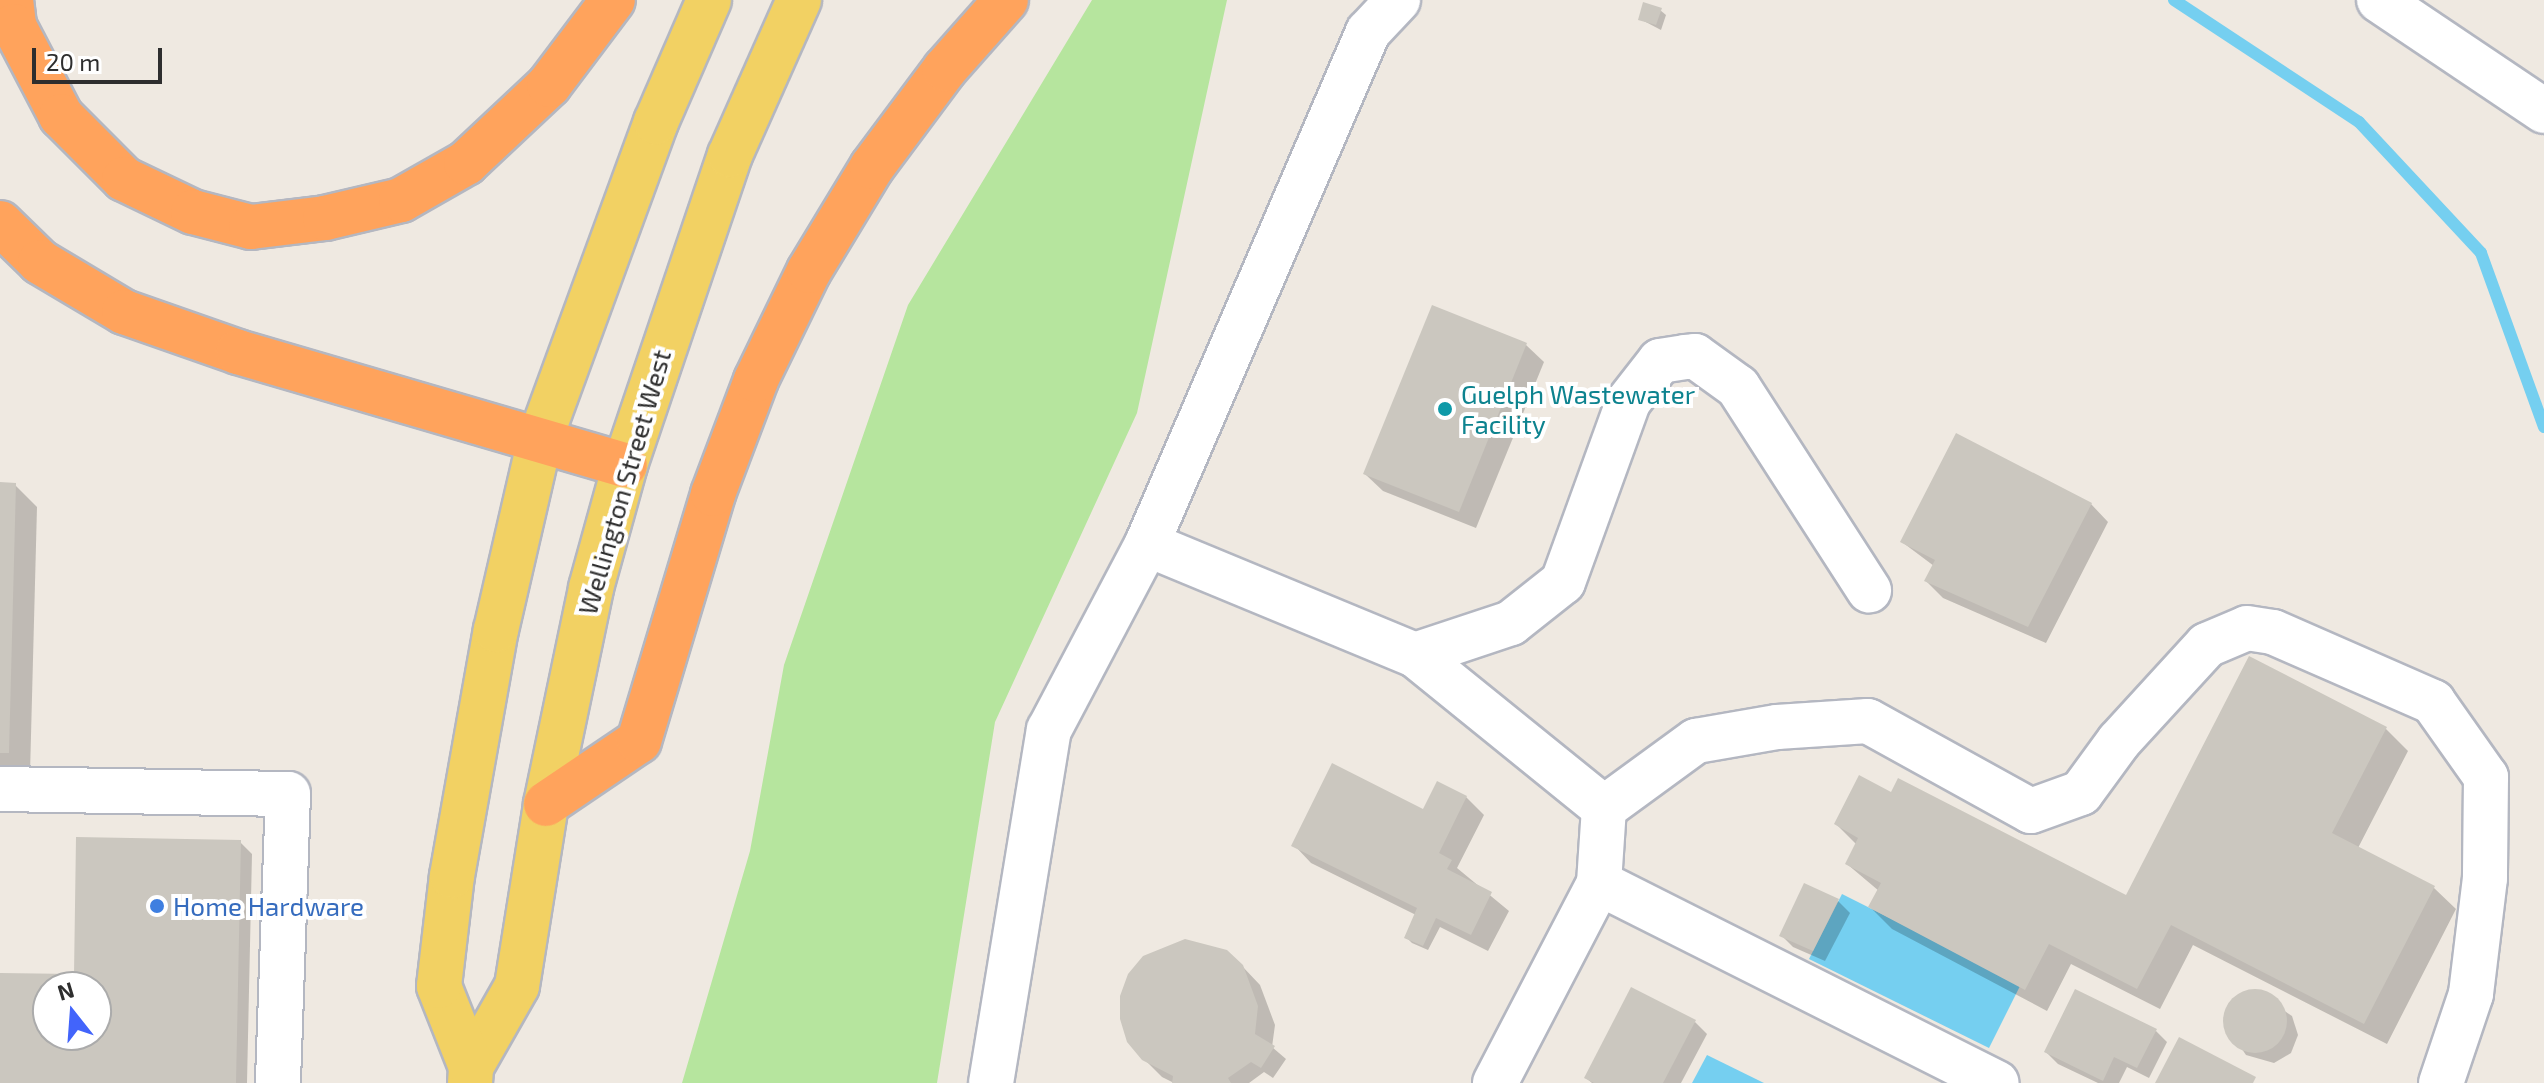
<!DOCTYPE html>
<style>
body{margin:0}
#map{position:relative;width:2544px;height:1083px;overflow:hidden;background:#efe9e1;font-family:"Exo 2",sans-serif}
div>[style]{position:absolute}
.green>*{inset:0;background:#b6e59e}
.water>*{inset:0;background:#75cff0}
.shadow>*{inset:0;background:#0003}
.stream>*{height:12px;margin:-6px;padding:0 6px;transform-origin:6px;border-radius:6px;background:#75cff0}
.building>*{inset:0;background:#cbc7bf}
.round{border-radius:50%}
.roads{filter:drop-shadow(2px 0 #b4b7c1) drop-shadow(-2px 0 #b4b7c1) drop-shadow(0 2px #b4b7c1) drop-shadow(0 -2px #b4b7c1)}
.minor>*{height:44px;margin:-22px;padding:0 22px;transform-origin:22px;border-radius:22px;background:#fff}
.major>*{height:44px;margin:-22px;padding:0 22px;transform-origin:22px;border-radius:22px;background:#f2d163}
.highway>*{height:44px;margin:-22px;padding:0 22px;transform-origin:22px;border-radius:22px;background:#ffa35c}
.dots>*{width:22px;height:22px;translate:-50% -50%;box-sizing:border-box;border:4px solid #fff;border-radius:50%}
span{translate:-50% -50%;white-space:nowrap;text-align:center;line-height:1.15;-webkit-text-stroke:8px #fff;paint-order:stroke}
.culture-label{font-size:26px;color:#0d838f}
.left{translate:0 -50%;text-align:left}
.street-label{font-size:26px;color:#2e2e2e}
.shop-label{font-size:26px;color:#366cbe}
.north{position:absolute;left:32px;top:971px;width:80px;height:80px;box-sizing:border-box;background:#fff;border:2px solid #ababab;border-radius:50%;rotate:343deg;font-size:22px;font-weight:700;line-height:32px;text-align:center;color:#2e2e2e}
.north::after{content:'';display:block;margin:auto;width:28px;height:36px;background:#4264fb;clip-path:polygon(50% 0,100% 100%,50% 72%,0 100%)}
.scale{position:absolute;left:32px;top:48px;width:130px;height:36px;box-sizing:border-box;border:4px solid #2e2e2e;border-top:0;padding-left:10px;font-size:24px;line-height:28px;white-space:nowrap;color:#2e2e2e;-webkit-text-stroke:6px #fff;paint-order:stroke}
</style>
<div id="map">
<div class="green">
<div style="clip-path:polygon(1092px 0,1227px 0,1137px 413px,995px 722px,937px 1083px,682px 1083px,750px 851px,784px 665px,908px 305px)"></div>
</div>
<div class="water">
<div style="clip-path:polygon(1842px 894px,2021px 984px,1989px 1048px,1809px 959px)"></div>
<div style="clip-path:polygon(1707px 1055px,1764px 1083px,1692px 1083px)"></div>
</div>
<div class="shadow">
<div style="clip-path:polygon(1660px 10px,1666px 15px,1661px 30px,1640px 19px)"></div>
<div style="clip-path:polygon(1433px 308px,1526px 345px,1544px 362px,1476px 528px,1383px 491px,1365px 474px)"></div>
<div style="clip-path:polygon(0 484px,15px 485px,37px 507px,30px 774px,0 773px)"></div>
<div style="clip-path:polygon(2091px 504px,2108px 522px,2046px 643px,1943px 598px,1926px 581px,1934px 566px,1902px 542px)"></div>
<div style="clip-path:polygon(2250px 659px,2386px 729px,2408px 751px,2358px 848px,2434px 888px,2456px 909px,2387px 1044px,2193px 945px,2160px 1009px,2071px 964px,2047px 1011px,1892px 929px,1870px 907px,1879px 891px,1847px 864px,1857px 845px,1836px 824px,1892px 794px,2126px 898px)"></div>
<div style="clip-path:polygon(1466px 797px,1484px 815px,1457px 868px,1509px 911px,1488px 951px,1440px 927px,1428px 950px,1412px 943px,1406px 937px,1416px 915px,1311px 863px,1294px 845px)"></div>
<div style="clip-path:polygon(evenodd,240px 842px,252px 854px,247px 1083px,0 1083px,0 975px,76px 976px,240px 842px,48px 987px,96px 987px,96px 1035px,48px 1035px,48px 987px)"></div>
<div style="clip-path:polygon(1838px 901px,1850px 913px,1825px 961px,1793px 947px,1781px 935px)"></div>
<div style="clip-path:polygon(1242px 966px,1260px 985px,1275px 1025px,1272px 1047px,1286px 1059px,1273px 1078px,1264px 1072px,1249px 1083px,1174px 1083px,1162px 1077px,1144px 1059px)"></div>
<div style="clip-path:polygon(2254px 991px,2292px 1016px,2298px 1035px,2291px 1053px,2274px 1063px,2246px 1055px,2225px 1024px,2236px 998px)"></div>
<div style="clip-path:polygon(1695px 1022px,1707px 1034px,1681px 1083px,1592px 1083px,1586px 1078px)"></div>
<div style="clip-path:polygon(2156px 1031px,2167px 1042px,2149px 1078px,2127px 1067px,2119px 1083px,2098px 1083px,2058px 1064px,2046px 1052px)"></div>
</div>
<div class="stream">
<div style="left:2174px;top:0;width:222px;rotate:33.4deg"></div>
<div style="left:2359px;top:122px;width:179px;rotate:47deg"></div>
<div style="left:2481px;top:253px;width:185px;rotate:70.1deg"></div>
</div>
<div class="building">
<div style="clip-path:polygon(1643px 2px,1662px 8px,1656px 25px,1638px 20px)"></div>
<div style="clip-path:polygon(1432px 305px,1527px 343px,1459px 512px,1363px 474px)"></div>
<div style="clip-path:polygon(1956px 433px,2092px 503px,2028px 627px,1924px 581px,1935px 560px,1900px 542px)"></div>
<div style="clip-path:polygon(0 482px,16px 483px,9px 753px,0 753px)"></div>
<div style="clip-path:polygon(2249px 656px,2387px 727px,2332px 833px,2435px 886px,2364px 1024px,2171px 925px,2137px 989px,2049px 944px,2025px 990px,1868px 907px,1881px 883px,1845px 864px,1858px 838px,1834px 824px,1859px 775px,1891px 792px,1898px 778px,2126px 895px)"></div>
<div style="clip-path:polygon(1332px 763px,1423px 809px,1437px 781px,1467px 796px,1439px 853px,1452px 860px,1447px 869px,1492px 892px,1471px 935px,1436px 918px,1423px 946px,1404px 938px,1417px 908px,1291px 846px)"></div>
<div style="clip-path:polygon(evenodd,76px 837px,241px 840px,236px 1083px,0 1083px,0 973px,74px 974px,76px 837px,48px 987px,96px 987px,96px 1035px,48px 1035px,48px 987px)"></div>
<div style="clip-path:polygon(1804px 883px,1839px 899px,1813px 951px,1779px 936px)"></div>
<div style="clip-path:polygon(1185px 939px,1227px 950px,1243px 965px,1258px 1006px,1255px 1034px,1275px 1046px,1261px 1068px,1251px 1062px,1228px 1078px,1231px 1083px,1172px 1083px,1173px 1076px,1142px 1060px,1127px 1042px,1120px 1019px,1120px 996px,1128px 974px,1143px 956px)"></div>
<div style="clip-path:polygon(1631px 987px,1696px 1020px,1663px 1083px,1594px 1083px,1584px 1078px)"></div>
<div style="clip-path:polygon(2075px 989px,2157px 1029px,2137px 1068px,2114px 1057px,2103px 1081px,2044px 1052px)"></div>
<div class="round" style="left:2223px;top:989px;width:64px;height:64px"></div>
<div style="clip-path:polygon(2179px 1037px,2256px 1077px,2253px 1083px,2155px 1083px)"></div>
</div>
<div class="roads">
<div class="minor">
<div style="left:2379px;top:0;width:199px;rotate:33.9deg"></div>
<div style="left:1147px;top:544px;width:290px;rotate:22.5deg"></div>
<div style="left:1415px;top:655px;width:243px;rotate:39deg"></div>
<div style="left:1415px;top:655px;width:101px;rotate:-18.4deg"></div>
<div style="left:1511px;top:623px;width:66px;rotate:-38.3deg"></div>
<div style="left:1563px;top:582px;width:191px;rotate:-70.1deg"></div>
<div style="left:1628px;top:402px;width:52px;rotate:-52deg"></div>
<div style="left:1660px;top:361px;width:26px;rotate:-9deg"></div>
<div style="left:1686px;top:357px;width:9px;rotate:-6deg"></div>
<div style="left:1695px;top:356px;width:53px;rotate:35.8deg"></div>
<div style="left:1738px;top:387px;width:242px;rotate:57.2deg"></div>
<div style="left:0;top:789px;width:288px;rotate:1deg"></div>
<div style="left:288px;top:794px;width:289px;rotate:92deg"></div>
<div style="left:1599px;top:883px;width:445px;rotate:26.7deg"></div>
<div style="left:991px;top:1083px;width:358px;rotate:-80.7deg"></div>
<div style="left:1049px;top:730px;width:210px;rotate:-62.2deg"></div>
<div style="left:1147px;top:544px;width:558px;rotate:-66.65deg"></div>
<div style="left:1368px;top:32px;width:44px;rotate:-46.8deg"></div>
<div style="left:1495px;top:1083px;width:225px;rotate:-62.5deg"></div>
<div style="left:1599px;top:883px;width:75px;rotate:-86.2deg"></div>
<div style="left:1604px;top:808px;width:114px;rotate:-36.1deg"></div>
<div style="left:1696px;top:741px;width:82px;rotate:-9.8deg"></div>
<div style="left:1777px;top:727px;width:91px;rotate:-3.8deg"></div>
<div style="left:1868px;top:721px;width:186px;rotate:28.9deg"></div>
<div style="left:2031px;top:811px;width:53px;rotate:-19.8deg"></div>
<div style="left:2081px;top:793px;width:64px;rotate:-53.8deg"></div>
<div style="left:2119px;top:741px;width:130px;rotate:-47.5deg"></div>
<div style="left:2207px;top:645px;width:43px;rotate:-23deg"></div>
<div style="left:2247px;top:628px;width:26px;rotate:9deg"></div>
<div style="left:2273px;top:632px;width:175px;rotate:23.6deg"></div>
<div style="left:2433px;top:702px;width:92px;rotate:54.8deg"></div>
<div style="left:2486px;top:777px;width:101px;rotate:90.6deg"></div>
<div style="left:2485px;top:878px;width:117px;rotate:96.9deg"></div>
<div style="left:2471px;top:994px;width:94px;rotate:108.6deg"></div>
</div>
<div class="major">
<div style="left:471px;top:1067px;width:93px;rotate:-60.4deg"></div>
<div style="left:517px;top:986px;width:184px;rotate:-80.9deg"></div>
<div style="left:546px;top:804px;width:221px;rotate:-78.2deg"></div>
<div style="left:591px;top:588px;width:128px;rotate:-74.5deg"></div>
<div style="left:625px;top:465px;width:327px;rotate:-71.3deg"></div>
<div style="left:730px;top:155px;width:170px;rotate:-66deg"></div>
<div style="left:470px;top:1083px;width:16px;rotate:-86deg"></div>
<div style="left:471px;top:1067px;width:87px;rotate:-111.6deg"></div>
<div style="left:439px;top:986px;width:111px;rotate:-83.3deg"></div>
<div style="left:452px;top:876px;width:250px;rotate:-79.9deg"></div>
<div style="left:496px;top:630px;width:196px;rotate:-77deg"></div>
<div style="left:540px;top:439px;width:338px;rotate:-69.9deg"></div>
<div style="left:656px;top:122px;width:133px;rotate:-66.5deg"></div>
</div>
<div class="highway">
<div style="left:11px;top:0;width:26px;rotate:83deg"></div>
<div style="left:14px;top:26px;width:102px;rotate:62.4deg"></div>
<div style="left:61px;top:116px;width:89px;rotate:45deg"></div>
<div style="left:124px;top:179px;width:76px;rotate:25.6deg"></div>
<div style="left:193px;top:212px;width:60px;rotate:14.5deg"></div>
<div style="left:251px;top:227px;width:75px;rotate:-6.9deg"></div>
<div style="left:325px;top:218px;width:78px;rotate:-13.3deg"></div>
<div style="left:401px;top:200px;width:75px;rotate:-29.6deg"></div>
<div style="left:466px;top:163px;width:114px;rotate:-43.2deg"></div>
<div style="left:549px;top:85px;width:106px;rotate:-53deg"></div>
<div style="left:0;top:223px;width:56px;rotate:44.3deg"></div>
<div style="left:40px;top:262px;width:98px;rotate:30.8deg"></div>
<div style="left:124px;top:312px;width:121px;rotate:19.3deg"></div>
<div style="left:238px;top:352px;width:403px;rotate:16.3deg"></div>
<div style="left:546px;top:804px;width:112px;rotate:-34.1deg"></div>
<div style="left:639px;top:741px;width:258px;rotate:-73.3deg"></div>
<div style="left:713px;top:494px;width:122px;rotate:-69.3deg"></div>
<div style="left:756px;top:380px;width:121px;rotate:-64.1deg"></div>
<div style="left:809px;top:271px;width:122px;rotate:-58.8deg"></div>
<div style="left:872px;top:167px;width:122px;rotate:-53.3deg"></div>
<div style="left:945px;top:69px;width:92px;rotate:-48.5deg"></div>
</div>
</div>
<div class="dots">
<div style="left:1445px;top:409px;background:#0f9aa8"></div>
<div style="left:157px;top:906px;background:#3f7fe0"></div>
</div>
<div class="culture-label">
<span class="left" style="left:1461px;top:409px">Guelph Wastewater<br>Facility</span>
</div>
<div class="street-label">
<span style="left:624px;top:482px;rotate:-74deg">Wellington Street West</span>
</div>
<div class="shop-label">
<span class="left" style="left:173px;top:906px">Home Hardware</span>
</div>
<div class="north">N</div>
<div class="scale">20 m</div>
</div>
